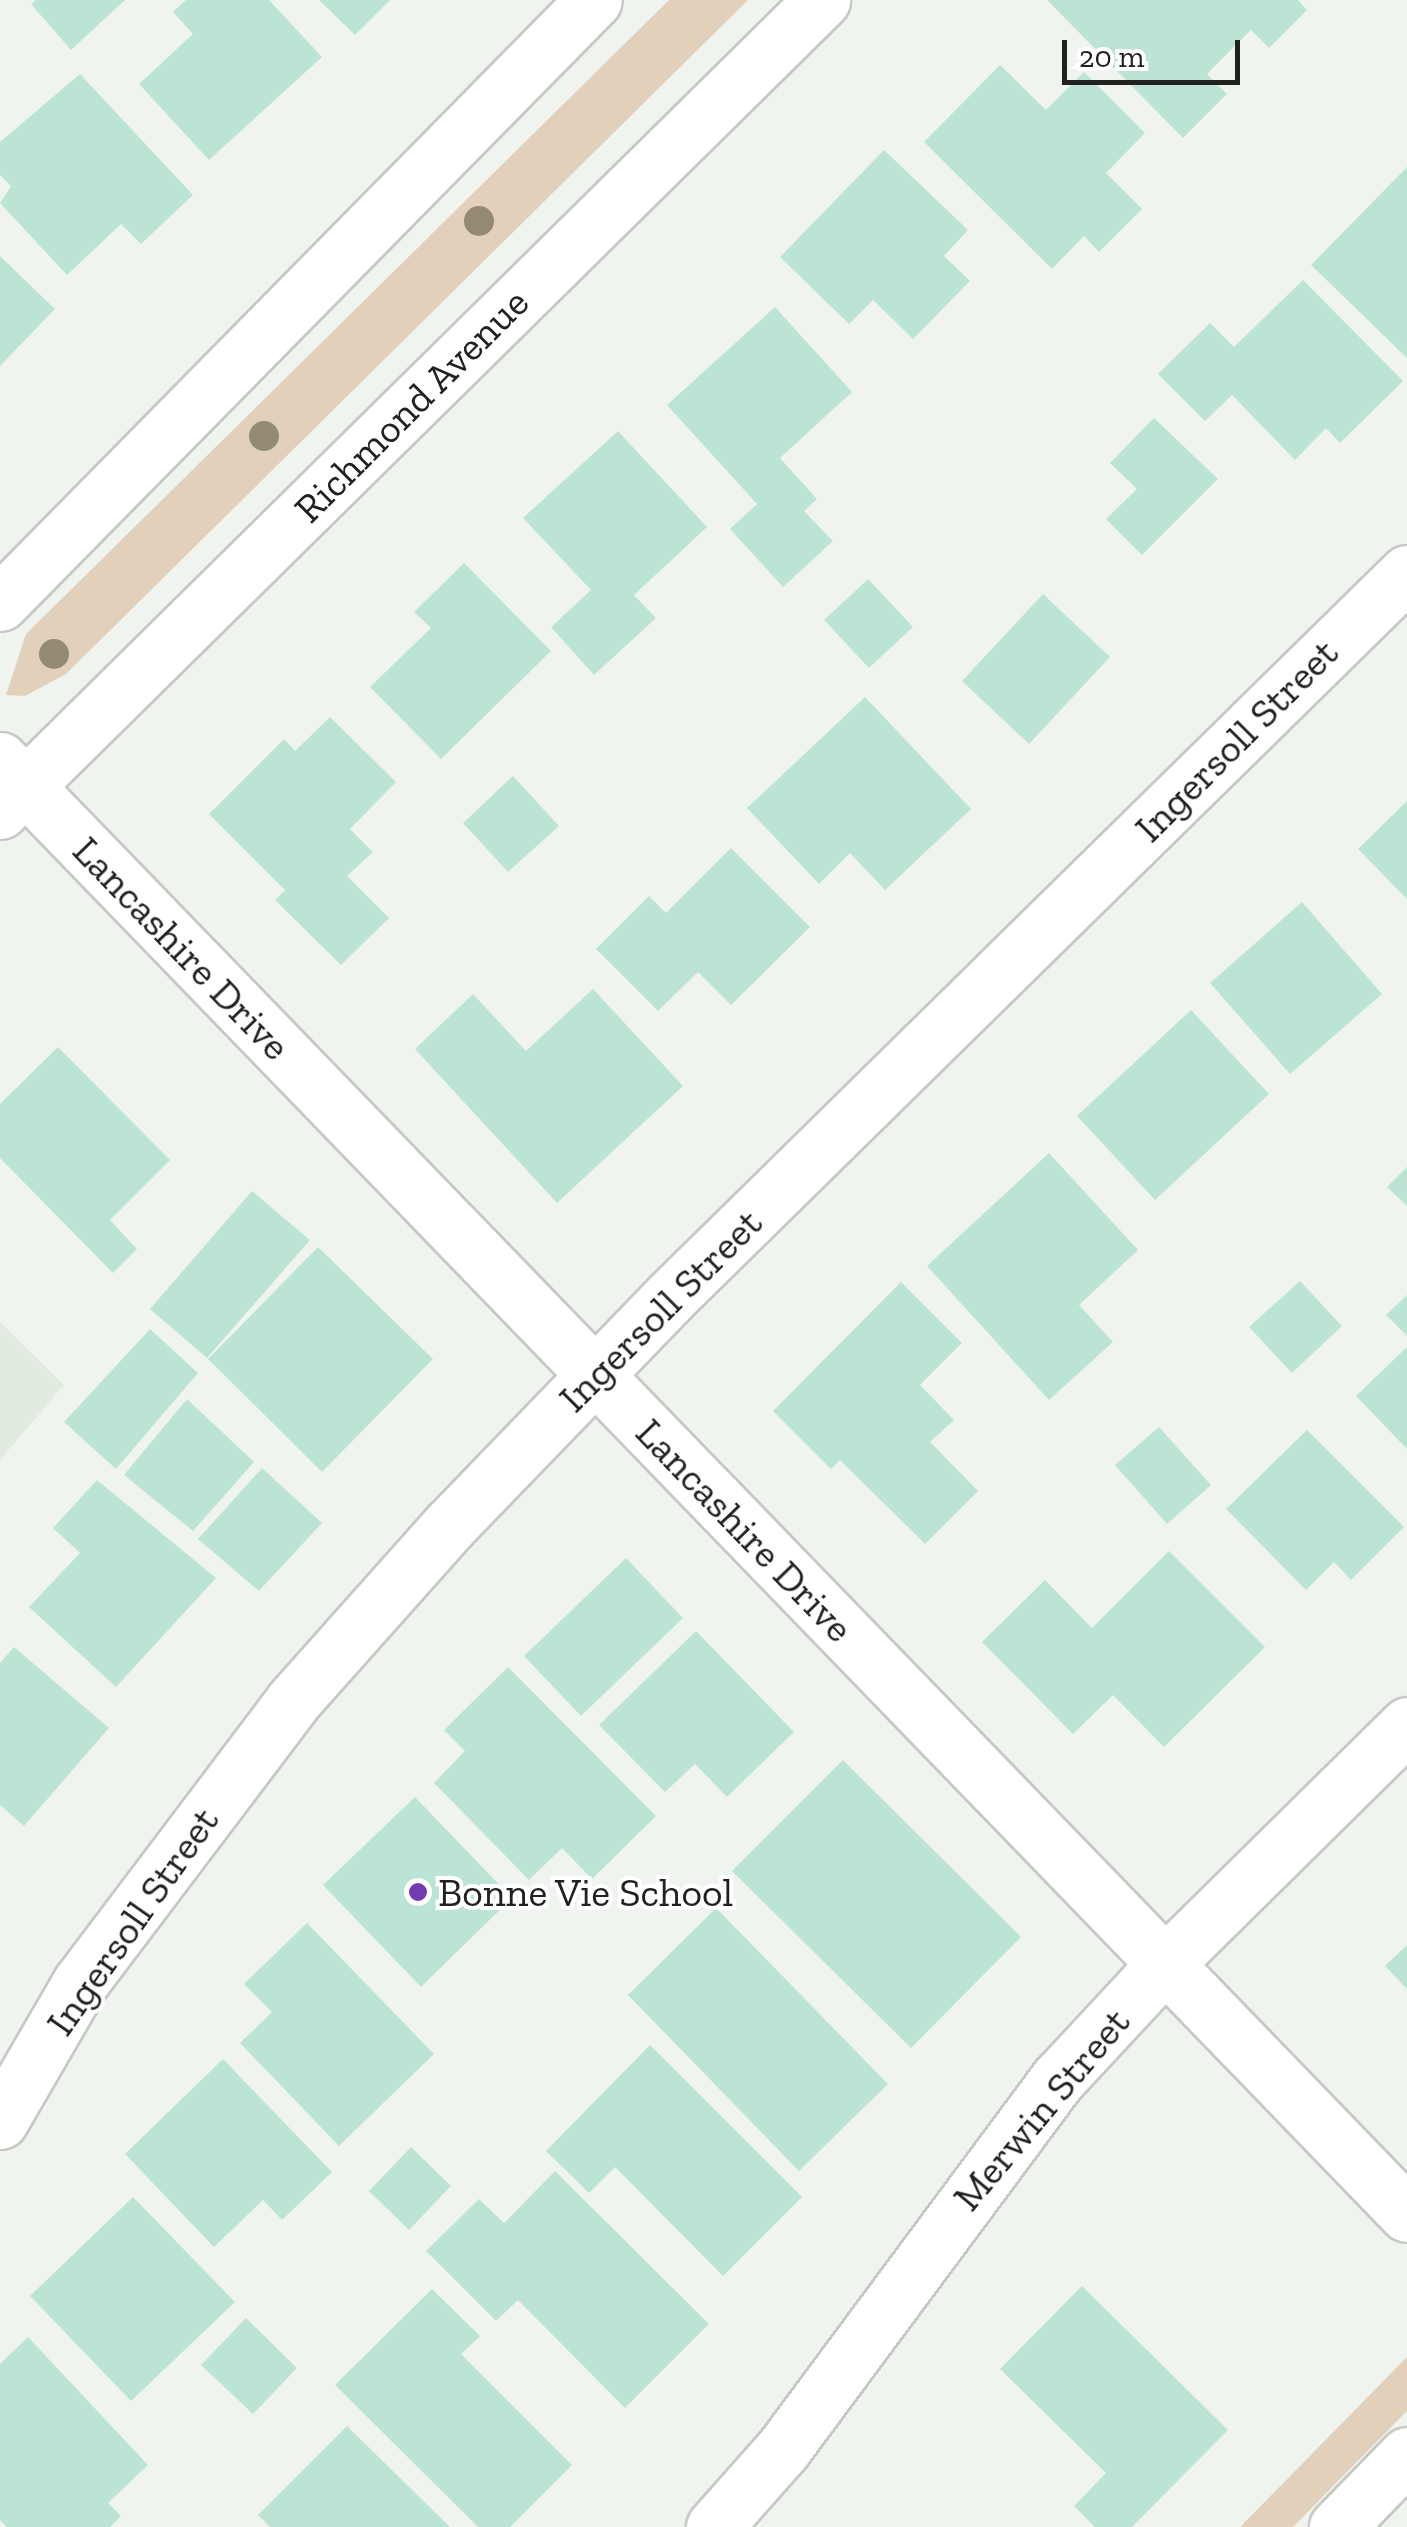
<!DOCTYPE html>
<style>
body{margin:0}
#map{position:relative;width:1407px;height:2527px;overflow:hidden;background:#f0f4ef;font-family:"Zilla Slab",serif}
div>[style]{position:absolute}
.built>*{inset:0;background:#e2ebdf}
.green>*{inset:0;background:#e2d0bb}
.building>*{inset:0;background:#bce4d5}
.roads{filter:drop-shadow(2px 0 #c5c9c4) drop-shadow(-2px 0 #c5c9c4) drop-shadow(0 2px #c5c9c4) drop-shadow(0 -2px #c5c9c4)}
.street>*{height:55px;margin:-27.5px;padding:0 27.5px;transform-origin:27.5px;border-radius:27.5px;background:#fff}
.secondary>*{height:55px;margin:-27.5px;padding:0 27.5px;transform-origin:27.5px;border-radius:27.5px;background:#fff}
.trees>*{width:30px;height:30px;margin:-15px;border-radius:50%;background:#948972}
.dots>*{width:28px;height:28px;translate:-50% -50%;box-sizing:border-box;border:5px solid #fff;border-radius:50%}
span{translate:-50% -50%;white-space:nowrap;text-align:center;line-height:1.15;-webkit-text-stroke:8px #fff;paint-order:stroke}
.street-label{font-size:40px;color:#212220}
.poi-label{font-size:40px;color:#212220}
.left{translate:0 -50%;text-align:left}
.scale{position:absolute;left:1062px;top:40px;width:178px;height:45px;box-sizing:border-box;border:5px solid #212220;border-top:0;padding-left:12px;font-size:30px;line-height:35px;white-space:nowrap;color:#212220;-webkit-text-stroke:8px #fff;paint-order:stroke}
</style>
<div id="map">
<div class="built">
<div style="clip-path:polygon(0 1322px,64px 1385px,0 1460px)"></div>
</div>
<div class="green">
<div style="clip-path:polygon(669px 0,748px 0,66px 674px,25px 696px,6px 695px,26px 634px)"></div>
<div style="clip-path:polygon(1407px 2357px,1407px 2411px,1293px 2527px,1240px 2527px)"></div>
</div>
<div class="building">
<div style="clip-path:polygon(36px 0,125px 0,71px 50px,31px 4px)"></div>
<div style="clip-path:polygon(186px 0,269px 0,322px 57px,209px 160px,139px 84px,193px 34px,173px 12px)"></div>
<div style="clip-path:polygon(319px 0,390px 0,355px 35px)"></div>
<div style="clip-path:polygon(1047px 0,1298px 0,1307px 10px,1269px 48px,1251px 30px,1207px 74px,1227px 94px,1183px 138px)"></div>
<div style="clip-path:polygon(1000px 65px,1046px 110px,1084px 72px,1145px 133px,1106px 173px,1142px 209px,1099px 252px,1084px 236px,1052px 269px,924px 142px)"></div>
<div style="clip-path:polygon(80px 74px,193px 195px,141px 244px,121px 224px,67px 275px,0 203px,11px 186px,0 175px,0 142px)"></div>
<div style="clip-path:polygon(884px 150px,968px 230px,944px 256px,970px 281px,913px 339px,873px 300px,849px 324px,780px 257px)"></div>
<div style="clip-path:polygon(1407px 167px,1407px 358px,1311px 265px)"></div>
<div style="clip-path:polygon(0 256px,55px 309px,0 366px)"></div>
<div style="clip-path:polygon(1303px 280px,1403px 381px,1340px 443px,1326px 428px,1295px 460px,1232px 395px,1205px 421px,1158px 374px,1210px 323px,1234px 347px)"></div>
<div style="clip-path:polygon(775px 307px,852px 392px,780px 458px,817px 499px,804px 511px,833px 541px,783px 587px,730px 529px,757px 504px,667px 405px)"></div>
<div style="clip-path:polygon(1154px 418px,1218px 479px,1142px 555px,1106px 519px,1137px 489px,1110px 463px)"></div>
<div style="clip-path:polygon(618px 431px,707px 527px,634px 595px,656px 618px,594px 675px,551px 627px,591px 590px,523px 518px)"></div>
<div style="clip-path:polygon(464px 563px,551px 651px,441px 759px,370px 687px,431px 628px,414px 612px)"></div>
<div style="clip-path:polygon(868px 579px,913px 627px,869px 668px,824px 620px)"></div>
<div style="clip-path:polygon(1043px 594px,1110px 657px,1029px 744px,962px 681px)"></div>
<div style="clip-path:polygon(865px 697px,971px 809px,885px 890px,850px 853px,819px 884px,747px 808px)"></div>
<div style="clip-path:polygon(330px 717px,396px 782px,350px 829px,373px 852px,347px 876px,389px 918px,341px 965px,275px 900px,285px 890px,209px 814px,284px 739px,295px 751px)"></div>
<div style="clip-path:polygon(513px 776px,559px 826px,508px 872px,463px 823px)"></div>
<div style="clip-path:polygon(1407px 801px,1407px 899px,1358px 849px)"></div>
<div style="clip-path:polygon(731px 848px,810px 927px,731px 1005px,698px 972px,658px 1011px,596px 949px,649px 896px,666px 913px)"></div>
<div style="clip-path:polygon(1302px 902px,1382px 994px,1290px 1074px,1210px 983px)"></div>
<div style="clip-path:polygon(593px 989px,683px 1086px,557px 1203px,415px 1049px,473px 994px,526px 1051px)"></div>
<div style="clip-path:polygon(1191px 1010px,1269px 1094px,1155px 1200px,1077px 1116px)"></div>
<div style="clip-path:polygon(58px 1047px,170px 1160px,110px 1220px,137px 1249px,113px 1273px,0 1158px,0 1104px)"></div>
<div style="clip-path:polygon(1049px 1153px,1138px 1250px,1079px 1305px,1113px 1342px,1049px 1400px,927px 1266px)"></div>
<div style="clip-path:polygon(1407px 1167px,1407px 1206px,1387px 1187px)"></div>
<div style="clip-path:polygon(252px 1191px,310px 1240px,207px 1358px,150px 1309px)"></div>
<div style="clip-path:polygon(318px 1247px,433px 1359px,322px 1472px,208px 1359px)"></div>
<div style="clip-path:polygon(1300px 1281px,1342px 1326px,1292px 1373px,1249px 1327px)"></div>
<div style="clip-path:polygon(901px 1282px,962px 1343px,920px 1385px,954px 1420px,930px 1442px,978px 1491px,925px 1544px,840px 1460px,831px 1469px,773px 1411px)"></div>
<div style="clip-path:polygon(1407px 1295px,1407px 1336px,1386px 1315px)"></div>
<div style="clip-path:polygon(150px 1329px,198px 1373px,116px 1469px,64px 1422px)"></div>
<div style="clip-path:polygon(1407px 1347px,1407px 1449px,1356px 1396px)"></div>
<div style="clip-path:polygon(187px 1399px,254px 1462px,193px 1531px,124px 1475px)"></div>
<div style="clip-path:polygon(1159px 1427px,1211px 1485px,1167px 1524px,1115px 1465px)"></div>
<div style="clip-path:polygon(1307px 1430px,1404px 1527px,1351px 1580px,1334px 1562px,1306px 1590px,1226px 1509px)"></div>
<div style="clip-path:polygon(262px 1468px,322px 1523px,259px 1591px,198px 1539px)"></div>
<div style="clip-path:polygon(97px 1480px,216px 1578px,116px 1687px,29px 1607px,80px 1553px,53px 1528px)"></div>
<div style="clip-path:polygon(1169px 1551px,1265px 1647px,1164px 1747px,1113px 1695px,1073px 1734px,982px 1642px,1045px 1580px,1092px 1628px)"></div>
<div style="clip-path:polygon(626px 1558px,683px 1618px,581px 1716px,524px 1656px)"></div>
<div style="clip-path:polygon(696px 1631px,794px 1732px,727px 1797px,695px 1764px,665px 1792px,599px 1725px)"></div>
<div style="clip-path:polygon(14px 1647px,109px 1728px,24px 1826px,0 1805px,0 1663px)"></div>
<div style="clip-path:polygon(508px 1667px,656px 1816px,592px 1879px,562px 1848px,529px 1880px,434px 1783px,465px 1751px,444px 1730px)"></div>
<div style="clip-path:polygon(843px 1760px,1021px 1937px,911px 2048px,732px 1871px)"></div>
<div style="clip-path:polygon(415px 1797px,512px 1898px,421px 1987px,323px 1885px)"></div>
<div style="clip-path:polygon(716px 1908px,888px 2084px,799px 2171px,628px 1995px)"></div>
<div style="clip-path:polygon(307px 1923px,434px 2054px,339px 2146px,240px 2043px,272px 2012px,244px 1984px)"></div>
<div style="clip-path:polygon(1407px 1945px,1407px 1989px,1385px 1966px)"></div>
<div style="clip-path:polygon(650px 2045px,802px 2197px,723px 2276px,615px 2167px,589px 2193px,546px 2151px)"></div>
<div style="clip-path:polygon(223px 2059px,332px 2172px,282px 2220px,263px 2200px,214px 2247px,125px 2154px)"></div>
<div style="clip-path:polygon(411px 2147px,451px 2186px,409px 2230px,369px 2191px)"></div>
<div style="clip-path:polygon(555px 2171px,709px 2324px,625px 2408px,518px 2300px,496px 2321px,426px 2251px,479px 2199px,504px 2223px)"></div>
<div style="clip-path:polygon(133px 2197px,235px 2302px,131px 2401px,30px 2296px)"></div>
<div style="clip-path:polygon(1082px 2286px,1228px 2430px,1132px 2527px,1095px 2527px,1074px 2506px,1106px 2473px,1000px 2369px)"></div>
<div style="clip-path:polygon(432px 2289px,480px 2336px,461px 2354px,572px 2465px,510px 2527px,478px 2527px,335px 2385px)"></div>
<div style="clip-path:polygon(246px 2318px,297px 2368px,253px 2414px,201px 2365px)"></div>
<div style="clip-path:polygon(28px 2337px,148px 2465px,108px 2503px,121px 2516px,110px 2527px,7px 2527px,0 2520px,0 2364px)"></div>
<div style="clip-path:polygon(347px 2426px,450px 2527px,270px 2527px,258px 2515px)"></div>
</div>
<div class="roads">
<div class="street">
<div style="left:0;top:760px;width:2023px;rotate:45.94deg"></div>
<div style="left:0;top:2121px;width:160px;rotate:-59.9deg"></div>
<div style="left:80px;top:1983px;width:353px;rotate:-52.9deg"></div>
<div style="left:293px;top:1701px;width:234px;rotate:-48.3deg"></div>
<div style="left:449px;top:1526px;width:318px;rotate:-46deg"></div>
<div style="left:670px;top:1297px;width:1033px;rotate:-44.49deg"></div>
<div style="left:714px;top:2527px;width:104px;rotate:-48.5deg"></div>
<div style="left:783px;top:2449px;width:462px;rotate:-53.4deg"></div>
<div style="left:1059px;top:2078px;width:156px;rotate:-47.1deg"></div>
<div style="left:1165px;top:1964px;width:340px;rotate:-44.6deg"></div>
</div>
<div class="secondary">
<div style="left:0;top:603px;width:846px;rotate:-45.43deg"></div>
<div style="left:0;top:811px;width:1155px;rotate:-44.61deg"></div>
<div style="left:1337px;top:2527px;width:100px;rotate:-45.8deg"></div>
</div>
</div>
<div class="trees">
<div style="left:479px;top:221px"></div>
<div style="left:264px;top:436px"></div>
<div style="left:54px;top:654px"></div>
</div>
<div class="dots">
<div style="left:418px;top:1892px;background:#713cb3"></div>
</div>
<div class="street-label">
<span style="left:411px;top:405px;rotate:-45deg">Richmond Avenue</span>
<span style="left:1236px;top:740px;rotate:-45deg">Ingersoll Street</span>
<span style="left:182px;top:948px;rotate:46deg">Lancashire Drive</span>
<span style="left:660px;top:1310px;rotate:-45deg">Ingersoll Street</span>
<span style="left:745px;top:1530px;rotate:46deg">Lancashire Drive</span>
<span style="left:132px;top:1921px;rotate:-55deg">Ingersoll Street</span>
<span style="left:1041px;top:2109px;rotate:-50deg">Merwin Street</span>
</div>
<div class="poi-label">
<span class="left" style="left:438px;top:1892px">Bonne Vie School</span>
</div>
<div class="scale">20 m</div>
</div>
